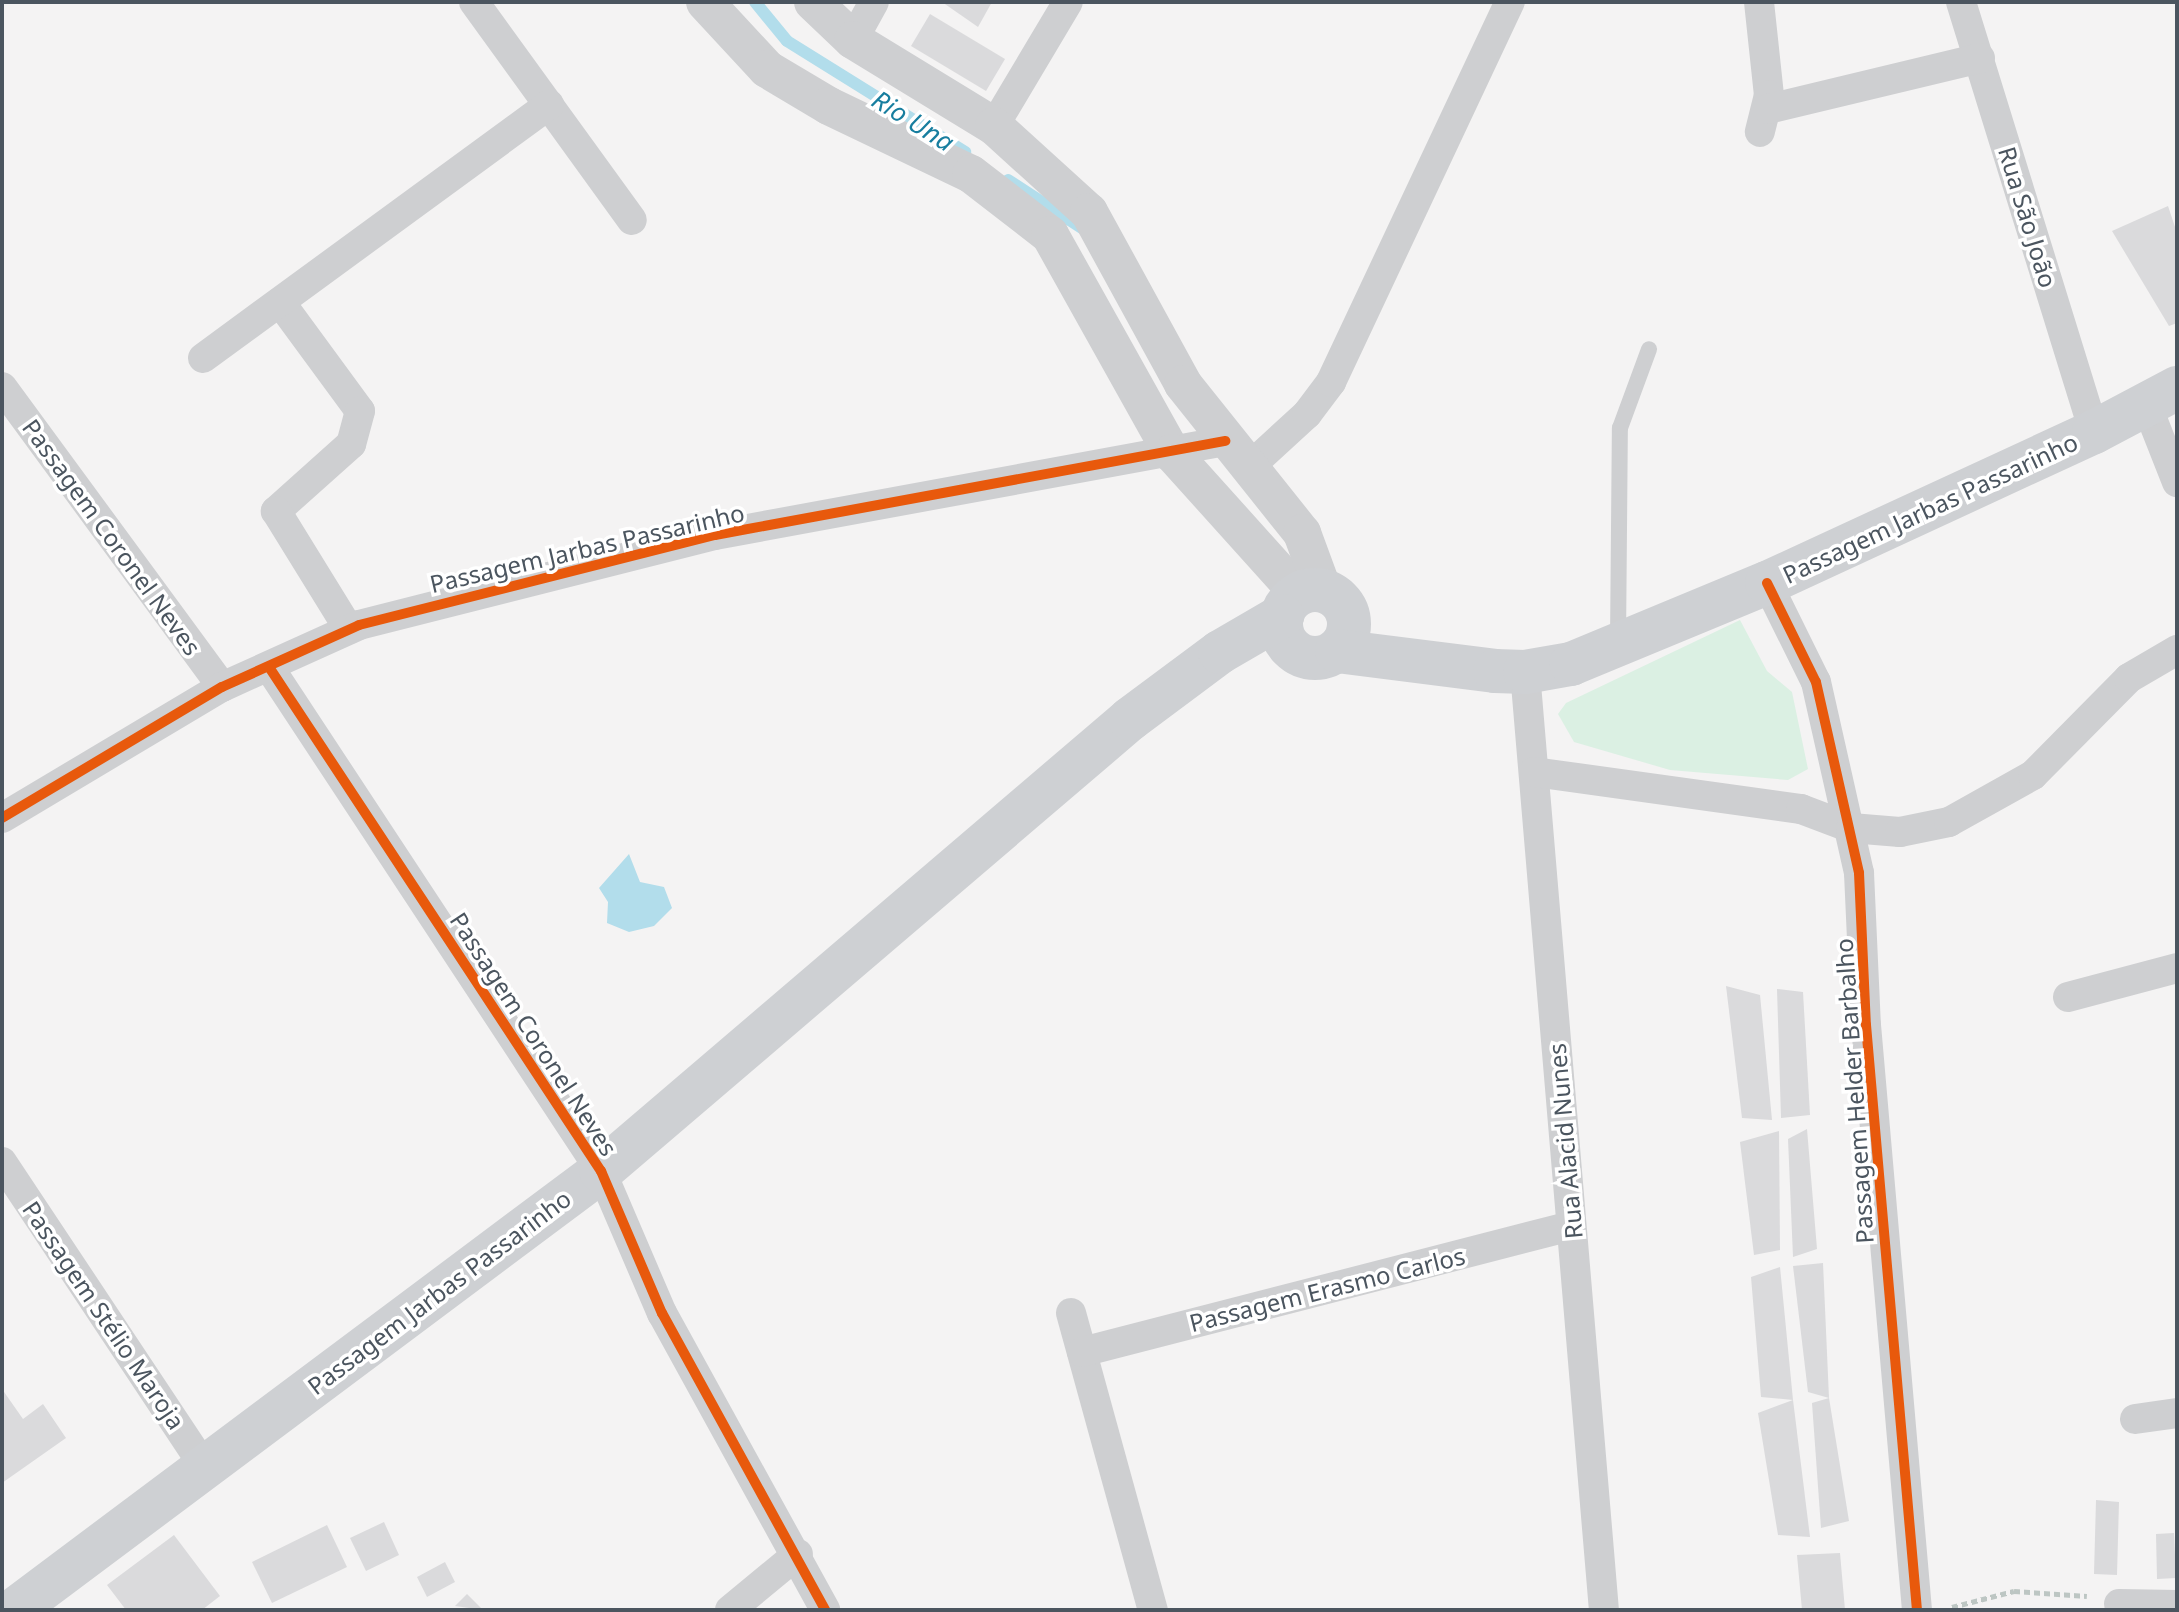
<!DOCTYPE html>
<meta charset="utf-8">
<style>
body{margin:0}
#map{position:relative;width:2179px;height:1612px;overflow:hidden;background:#f4f3f3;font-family:"Noto Sans",sans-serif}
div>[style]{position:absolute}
.green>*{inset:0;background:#dbf0e3}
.water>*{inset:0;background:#b2ddeb}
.stream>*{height:12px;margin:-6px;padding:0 6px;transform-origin:6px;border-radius:6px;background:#b2ddeb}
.building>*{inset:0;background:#dadadc}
.path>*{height:5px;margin-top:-2.5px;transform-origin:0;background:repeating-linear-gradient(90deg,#bdc6c3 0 6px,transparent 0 10px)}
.service>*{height:16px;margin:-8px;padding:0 8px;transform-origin:8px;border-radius:8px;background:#cecfd1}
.minor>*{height:30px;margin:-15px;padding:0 15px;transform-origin:15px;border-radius:15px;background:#cecfd1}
.tertiary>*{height:38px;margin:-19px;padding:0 19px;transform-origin:19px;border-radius:19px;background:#cecfd1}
.secondary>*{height:44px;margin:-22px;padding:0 22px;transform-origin:22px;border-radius:22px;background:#ced0d3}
.secondary>.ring{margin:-22px;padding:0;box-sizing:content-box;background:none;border:44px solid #ced0d3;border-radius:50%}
.cycleway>*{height:10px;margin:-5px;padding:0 5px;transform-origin:5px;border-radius:5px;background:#e8590c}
span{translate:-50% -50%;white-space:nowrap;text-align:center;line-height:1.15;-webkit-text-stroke:7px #fff;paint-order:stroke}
.street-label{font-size:24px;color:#4b555f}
.water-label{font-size:26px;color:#177e9f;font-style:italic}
.frame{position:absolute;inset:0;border:4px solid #4b555f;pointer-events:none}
</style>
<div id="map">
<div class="green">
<div style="clip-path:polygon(1740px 620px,1767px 671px,1792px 692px,1808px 769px,1788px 780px,1670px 770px,1574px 742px,1558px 714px,1566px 703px)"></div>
</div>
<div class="water">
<div style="clip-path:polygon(629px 854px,640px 882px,664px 887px,672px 908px,654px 926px,629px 932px,607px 923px,608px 902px,599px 888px)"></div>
</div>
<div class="stream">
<div style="left:755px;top:2px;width:50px;rotate:50.6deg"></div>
<div style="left:787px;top:41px;width:210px;rotate:31.9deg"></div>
<div style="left:1008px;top:180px;width:88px;rotate:33deg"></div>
</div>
<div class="building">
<div style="clip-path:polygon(942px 2px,992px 2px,978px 27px)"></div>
<div style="clip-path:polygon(930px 14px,1005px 59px,986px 91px,911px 46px)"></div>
<div style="clip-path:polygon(2168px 206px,2177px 233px,2177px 323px,2169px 326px,2112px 231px)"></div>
<div style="clip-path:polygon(1726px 986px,1760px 995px,1772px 1120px,1742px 1118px)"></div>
<div style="clip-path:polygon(1777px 989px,1803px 992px,1810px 1115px,1781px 1118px)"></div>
<div style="clip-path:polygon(1807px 1129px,1817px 1249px,1793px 1257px,1788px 1139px)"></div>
<div style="clip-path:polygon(1779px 1131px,1780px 1250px,1754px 1255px,1740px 1142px)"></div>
<div style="clip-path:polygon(1823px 1263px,1829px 1398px,1808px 1392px,1793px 1266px)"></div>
<div style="clip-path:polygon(1780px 1267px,1793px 1400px,1761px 1397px,1751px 1277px)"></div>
<div style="clip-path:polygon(2px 1389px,23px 1419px,43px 1404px,66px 1438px,2px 1483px)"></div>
<div style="clip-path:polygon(1829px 1398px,1849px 1521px,1821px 1528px,1812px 1403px)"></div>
<div style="clip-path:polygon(1793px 1400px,1810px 1537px,1778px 1535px,1758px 1413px)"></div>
<div style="clip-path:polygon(2096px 1500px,2119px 1502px,2117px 1575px,2094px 1574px)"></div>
<div style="clip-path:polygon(384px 1522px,399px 1555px,366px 1571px,350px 1538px)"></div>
<div style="clip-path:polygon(327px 1525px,347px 1567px,272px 1603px,252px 1562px)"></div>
<div style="clip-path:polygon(2174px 1533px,2176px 1578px,2157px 1579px,2156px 1534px)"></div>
<div style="clip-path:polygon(174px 1535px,220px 1596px,202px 1610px,126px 1610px,107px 1585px)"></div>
<div style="clip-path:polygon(1840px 1553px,1845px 1610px,1802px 1610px,1797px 1555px)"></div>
<div style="clip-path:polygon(445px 1562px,455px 1582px,427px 1597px,417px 1577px)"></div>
<div style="clip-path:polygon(467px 1594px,483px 1610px,455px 1606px)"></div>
</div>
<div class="path">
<div style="left:1952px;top:1607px;width:64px;rotate:-14.5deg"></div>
<div style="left:2014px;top:1591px;width:73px;rotate:3.9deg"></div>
</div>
<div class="service">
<div style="left:1618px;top:643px;width:215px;rotate:-89.5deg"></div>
<div style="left:1620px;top:428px;width:84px;rotate:-69.8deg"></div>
</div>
<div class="minor">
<div style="left:474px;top:2px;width:269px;rotate:54.1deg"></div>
<div style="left:1759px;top:2px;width:94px;rotate:83.9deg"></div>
<div style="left:1769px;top:95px;width:38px;rotate:104deg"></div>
<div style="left:1961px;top:2px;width:450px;rotate:72.8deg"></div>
<div style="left:853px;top:40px;width:43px;rotate:-61.1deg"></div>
<div style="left:1768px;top:109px;width:218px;rotate:-13.5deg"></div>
<div style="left:994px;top:126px;width:144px;rotate:-59.2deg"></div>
<div style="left:280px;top:302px;width:135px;rotate:53.7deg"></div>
<div style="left:360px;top:411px;width:34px;rotate:105deg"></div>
<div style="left:351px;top:444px;width:101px;rotate:138.2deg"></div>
<div style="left:276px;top:511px;width:139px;rotate:58.3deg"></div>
<div style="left:203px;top:358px;width:429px;rotate:-36.2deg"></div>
<div style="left:2px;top:387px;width:372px;rotate:53.7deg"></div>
<div style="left:2147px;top:406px;width:82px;rotate:68.5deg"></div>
<div style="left:1247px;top:469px;width:81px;rotate:-42.5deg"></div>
<div style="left:1307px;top:414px;width:40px;rotate:-53deg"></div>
<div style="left:1331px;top:382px;width:420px;rotate:-64.8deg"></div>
<div style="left:1767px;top:583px;width:110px;rotate:63.7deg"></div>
<div style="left:1816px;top:682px;width:196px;rotate:77.3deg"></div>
<div style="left:1859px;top:873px;width:152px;rotate:87.4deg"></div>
<div style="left:1866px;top:1025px;width:587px;rotate:85.02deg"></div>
<div style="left:269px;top:667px;width:604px;rotate:56.63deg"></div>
<div style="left:601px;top:1171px;width:155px;rotate:66.8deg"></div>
<div style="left:662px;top:1313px;width:339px;rotate:61.2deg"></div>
<div style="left:1525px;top:672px;width:941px;rotate:85.19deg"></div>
<div style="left:1534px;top:772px;width:270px;rotate:7.9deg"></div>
<div style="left:1801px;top:809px;width:53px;rotate:20.8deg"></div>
<div style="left:1851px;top:828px;width:49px;rotate:4.7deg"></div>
<div style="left:1900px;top:832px;width:50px;rotate:-11.5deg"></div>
<div style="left:1949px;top:822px;width:96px;rotate:-29.2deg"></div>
<div style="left:2033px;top:775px;width:136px;rotate:-45.3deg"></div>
<div style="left:2129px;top:678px;width:56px;rotate:-30.3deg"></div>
<div style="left:2px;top:818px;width:256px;rotate:-30.8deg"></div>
<div style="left:222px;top:687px;width:150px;rotate:-24.3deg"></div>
<div style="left:359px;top:625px;width:367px;rotate:-14.2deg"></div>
<div style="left:715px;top:535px;width:519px;rotate:-10.44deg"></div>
<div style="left:2068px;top:997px;width:113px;rotate:-14.9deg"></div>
<div style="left:2px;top:1162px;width:367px;rotate:56.4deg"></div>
<div style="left:1071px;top:1313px;width:308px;rotate:74.6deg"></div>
<div style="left:1082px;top:1352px;width:505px;rotate:-14.45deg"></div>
<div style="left:2135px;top:1419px;width:42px;rotate:-8.1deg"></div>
<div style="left:2119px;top:1604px;width:58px;rotate:1deg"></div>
<div style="left:730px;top:1610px;width:88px;rotate:-39.5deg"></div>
</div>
<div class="tertiary">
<div style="left:705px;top:2px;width:91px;rotate:47.2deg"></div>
<div style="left:767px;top:69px;width:72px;rotate:30.8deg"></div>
<div style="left:829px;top:106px;width:157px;rotate:25.6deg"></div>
<div style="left:971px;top:174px;width:100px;rotate:37.7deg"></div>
<div style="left:1050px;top:235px;width:250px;rotate:60.8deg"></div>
<div style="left:1172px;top:453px;width:190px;rotate:48deg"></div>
<div style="left:813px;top:2px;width:55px;rotate:43.5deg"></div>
<div style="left:853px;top:40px;width:165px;rotate:31.4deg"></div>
<div style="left:994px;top:126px;width:128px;rotate:42.2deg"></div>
<div style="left:1089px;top:212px;width:196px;rotate:61.3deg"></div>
<div style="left:1183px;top:384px;width:191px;rotate:51.4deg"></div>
<div style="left:1302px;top:533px;width:61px;rotate:69.8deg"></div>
</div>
<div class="secondary">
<div class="ring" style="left:1281px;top:590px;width:24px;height:24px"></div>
<div style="left:1337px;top:651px;width:159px;rotate:7.2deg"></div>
<div style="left:1495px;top:671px;width:30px;rotate:2deg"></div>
<div style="left:1525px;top:672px;width:47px;rotate:-9.9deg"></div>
<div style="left:1571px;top:664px;width:212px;rotate:-22.5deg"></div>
<div style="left:1767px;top:583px;width:360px;rotate:-24.8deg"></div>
<div style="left:2094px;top:432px;width:94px;rotate:-27.9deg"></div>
<div style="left:14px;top:1610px;width:733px;rotate:-36.79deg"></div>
<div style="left:601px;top:1171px;width:696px;rotate:-40.51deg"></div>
<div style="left:1130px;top:719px;width:112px;rotate:-36.7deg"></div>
<div style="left:1220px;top:652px;width:72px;rotate:-30.1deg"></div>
</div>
<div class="cycleway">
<div style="left:1767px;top:583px;width:110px;rotate:63.7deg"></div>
<div style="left:1816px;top:682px;width:196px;rotate:77.3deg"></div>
<div style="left:1859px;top:873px;width:152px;rotate:87.4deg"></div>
<div style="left:1866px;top:1025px;width:587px;rotate:85.02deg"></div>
<div style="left:269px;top:667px;width:604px;rotate:56.63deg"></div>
<div style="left:601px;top:1171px;width:155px;rotate:66.8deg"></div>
<div style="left:662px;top:1313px;width:339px;rotate:61.2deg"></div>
<div style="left:2px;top:818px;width:256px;rotate:-30.8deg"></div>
<div style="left:222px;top:687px;width:150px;rotate:-24.3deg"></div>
<div style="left:359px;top:625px;width:367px;rotate:-14.2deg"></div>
<div style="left:715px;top:535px;width:519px;rotate:-10.44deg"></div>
</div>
<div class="street-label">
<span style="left:2028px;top:217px;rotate:73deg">Rua São João</span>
<span style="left:1930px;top:508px;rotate:-25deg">Passagem Jarbas Passarinho</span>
<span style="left:112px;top:537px;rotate:54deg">Passagem Coronel Neves</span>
<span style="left:587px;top:548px;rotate:-13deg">Passagem Jarbas Passarinho</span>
<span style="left:534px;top:1034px;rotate:57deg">Passagem Coronel Neves</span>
<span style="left:1854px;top:1091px;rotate:-94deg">Passagem Helder Barbalho</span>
<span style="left:1565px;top:1141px;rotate:-95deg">Rua Alacid Nunes</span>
<span style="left:1327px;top:1289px;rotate:-14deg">Passagem Erasmo Carlos</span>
<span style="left:439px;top:1292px;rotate:-37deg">Passagem Jarbas Passarinho</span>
<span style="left:104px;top:1315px;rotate:56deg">Passagem Stélio Maroja</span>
</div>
<div class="water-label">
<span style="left:913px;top:121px;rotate:32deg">Rio Una</span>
</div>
<div class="frame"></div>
</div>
